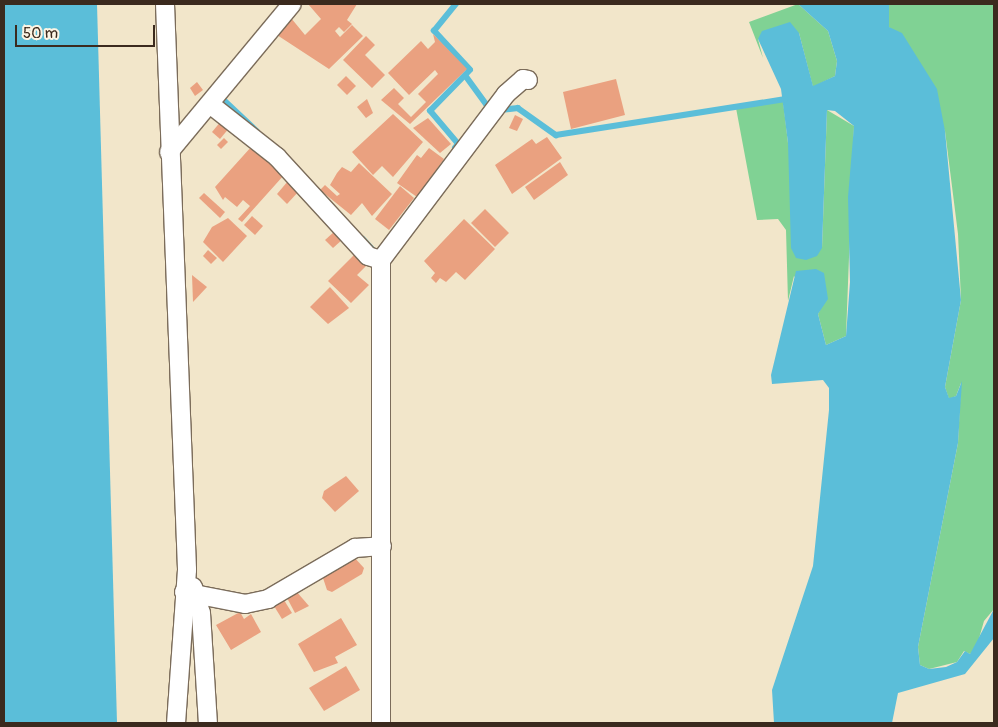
<!DOCTYPE html>
<style>
body{margin:0}
#map{position:relative;width:998px;height:727px;overflow:hidden;background:#f2e6ca;font-family:Pangolin,sans-serif}
div>[style]{position:absolute}
.green>*{inset:0;background:#80d294}
.water>*{inset:0;background:#5bbed9}
.stream>*{height:5.5px;margin:-2.75px;padding:0 2.75px;transform-origin:2.75px;border-radius:2.75px;background:#5bbed9}
.building>*{inset:0;background:#eaa180}
.roads{filter:drop-shadow(1px 0 #7b6c5a) drop-shadow(-1px 0 #7b6c5a) drop-shadow(0 1px #7b6c5a) drop-shadow(0 -1px #7b6c5a)}
.minor>*{height:18px;margin:-9px;padding:0 9px;transform-origin:9px;border-radius:9px;background:#fff}
span{translate:-50% -50%;white-space:nowrap;text-align:center;line-height:1.15;-webkit-text-stroke:4px #fcf5e5;paint-order:stroke}
.frame{position:absolute;inset:0;border:5px solid #3b2a1e;pointer-events:none}
.scale{position:absolute;left:15px;top:25px;width:140px;height:22px;box-sizing:border-box;border:2px solid #3b2a1e;border-top:0;padding-left:6px;font-size:15px;line-height:18px;white-space:nowrap;color:#3b2a1e;-webkit-text-stroke:4px #fcf5e5;paint-order:stroke}
</style>
<div id="map">
<div class="green">
<div style="clip-path:polygon(798px 4px,828px 31px,837px 61px,835px 76px,813px 87px,799px 33px,758px 39px,763px 58px,749px 22px)"></div>
<div style="clip-path:polygon(889px 4px,994px 4px,994px 609px,984px 621px,976px 649px,970px 654px,964px 651px,957px 662px,929px 669px,920px 665px,918px 647px,958px 443px,961px 383px,956px 396px,949px 399px,945px 387px,961px 300px,958px 234px,945px 131px,889px 27px)"></div>
<div style="clip-path:polygon(783px 101px,788px 143px,822px 248px,827px 110px,854px 126px,846px 336px,826px 345px,818px 314px,821px 308px,794px 276px,788px 301px,786px 230px,778px 219px,757px 220px,736px 108px)"></div>
</div>
<div class="water">
<div style="clip-path:polygon(4px 4px,97px 4px,117px 723px,4px 723px)"></div>
<div style="clip-path:polygon(798px 4px,889px 4px,889px 27px,902px 33px,937px 89px,945px 131px,961px 300px,945px 387px,949px 398px,956px 396px,962px 381px,958px 443px,918px 647px,920px 665px,929px 669px,946px 667px,957px 662px,965px 651px,970px 654px,994px 609px,994px 638px,965px 674px,898px 693px,892px 723px,774px 723px,772px 690px,813px 566px,829px 410px,829px 388px,823px 380px,772px 384px,771px 375px,796px 271px,816px 269px,824px 273px,828px 299px,818px 314px,826px 345px,846px 336px,850px 282px,848px 197px,854px 126px,835px 111px,827px 110px,822px 248px,817px 256px,806px 260px,796px 258px,791px 248px,788px 143px,781px 89px,758px 39px,762px 31px,790px 22px,799px 33px,813px 86px,835px 76px,837px 61px,828px 31px)"></div>
</div>
<div class="stream">
<div style="left:466px;top:76px;width:36px;rotate:54deg"></div>
<div style="left:487px;top:105px;width:14px;rotate:21deg"></div>
<div style="left:500px;top:110px;width:18px;rotate:-6deg"></div>
<div style="left:518px;top:108px;width:47px;rotate:35.4deg"></div>
<div style="left:556px;top:135px;width:232px;rotate:-8.9deg"></div>
<div style="left:224px;top:100px;width:45px;rotate:43.2deg"></div>
<div style="left:455px;top:148px;width:5px;rotate:-53deg"></div>
<div style="left:458px;top:144px;width:43px;rotate:-130.3deg"></div>
<div style="left:430px;top:111px;width:57px;rotate:-45.7deg"></div>
<div style="left:470px;top:70px;width:53px;rotate:-132.7deg"></div>
<div style="left:434px;top:31px;width:35px;rotate:-51deg"></div>
<div style="left:363px;top:239px;width:19px;rotate:47deg"></div>
</div>
<div class="building">
<div style="clip-path:polygon(308px 4px,357px 4px,347px 20px,352px 24px,344px 32px,339px 27px,335px 31px,340px 37px,352px 25px,363px 36px,329px 69px,277px 35px,291px 18px,305px 35px,321px 19px)"></div>
<div style="clip-path:polygon(433px 34px,467px 69px,410px 124px,381px 100px,394px 88px,404px 98px,398px 104px,411px 117px,426px 102px,418px 94px,438px 74px,435px 70px,409px 95px,388px 73px,421px 41px,428px 49px,435px 42px)"></div>
<div style="clip-path:polygon(366px 36px,375px 45px,365px 55px,385px 75px,372px 88px,343px 60px)"></div>
<div style="clip-path:polygon(346px 76px,356px 86px,347px 95px,337px 85px)"></div>
<div style="clip-path:polygon(616px 79px,625px 115px,571px 129px,563px 92px)"></div>
<div style="clip-path:polygon(197px 82px,203px 90px,195px 96px,190px 88px)"></div>
<div style="clip-path:polygon(367px 99px,373px 113px,366px 118px,357px 107px)"></div>
<div style="clip-path:polygon(393px 114px,423px 142px,393px 177px,382px 166px,373px 175px,352px 152px)"></div>
<div style="clip-path:polygon(515px 115px,523px 119px,517px 131px,509px 128px)"></div>
<div style="clip-path:polygon(428px 118px,451px 144px,440px 153px,413px 128px)"></div>
<div style="clip-path:polygon(222px 120px,230px 127px,220px 139px,212px 132px)"></div>
<div style="clip-path:polygon(547px 137px,562px 158px,512px 194px,495px 165px,532px 139px,536px 144px)"></div>
<div style="clip-path:polygon(224px 138px,228px 142px,221px 149px,217px 145px)"></div>
<div style="clip-path:polygon(252px 146px,284px 175px,242px 222px,238px 219px,250px 206px,243px 200px,237px 207px,225px 197px,223px 200px,215px 187px)"></div>
<div style="clip-path:polygon(429px 148px,444px 159px,417px 197px,397px 183px,417px 155px,421px 158px)"></div>
<div style="clip-path:polygon(560px 162px,568px 175px,534px 200px,525px 187px)"></div>
<div style="clip-path:polygon(359px 163px,392px 194px,372px 216px,362px 203px,351px 215px,320px 190px,325px 185px,337px 196px,340px 194px,330px 185px,337px 173px,342px 167px,351px 172px)"></div>
<div style="clip-path:polygon(288px 181px,299px 191px,287px 204px,277px 194px)"></div>
<div style="clip-path:polygon(400px 186px,414px 198px,389px 230px,375px 219px)"></div>
<div style="clip-path:polygon(204px 193px,225px 212px,220px 218px,199px 198px)"></div>
<div style="clip-path:polygon(485px 209px,509px 233px,495px 247px,471px 223px)"></div>
<div style="clip-path:polygon(252px 216px,263px 226px,255px 235px,244px 225px)"></div>
<div style="clip-path:polygon(228px 218px,247px 236px,223px 262px,203px 242px,212px 227px)"></div>
<div style="clip-path:polygon(464px 219px,495px 249px,465px 280px,456px 272px,446px 282px,440px 278px,436px 283px,431px 278px,435px 273px,424px 261px)"></div>
<div style="clip-path:polygon(335px 231px,343px 239px,333px 248px,325px 240px)"></div>
<div style="clip-path:polygon(208px 250px,217px 258px,211px 264px,203px 256px)"></div>
<div style="clip-path:polygon(357px 252px,369px 263px,357px 275px,369px 285px,351px 303px,328px 281px)"></div>
<div style="clip-path:polygon(192px 275px,207px 287px,193px 302px)"></div>
<div style="clip-path:polygon(330px 287px,349px 308px,328px 324px,310px 307px)"></div>
<div style="clip-path:polygon(346px 476px,359px 491px,335px 512px,322px 498px,324px 491px)"></div>
<div style="clip-path:polygon(353px 556px,364px 568px,362px 574px,332px 592px,327px 590px,322px 575px)"></div>
<div style="clip-path:polygon(296px 591px,309px 606px,295px 613px,286px 596px)"></div>
<div style="clip-path:polygon(284px 600px,292px 613px,282px 619px,274px 606px)"></div>
<div style="clip-path:polygon(240px 612px,244px 619px,251px 614px,261px 632px,231px 650px,216px 625px)"></div>
<div style="clip-path:polygon(341px 618px,357px 645px,335px 657px,338px 663px,314px 672px,298px 644px)"></div>
<div style="clip-path:polygon(346px 666px,360px 690px,324px 711px,309px 688px)"></div>
</div>
<div class="roads">
<div class="minor">
<div style="left:165px;top:4px;width:566px;rotate:87.77deg"></div>
<div style="left:187px;top:570px;width:153px;rotate:94.1deg"></div>
<div style="left:211px;top:105px;width:84px;rotate:38.2deg"></div>
<div style="left:277px;top:157px;width:134px;rotate:47.4deg"></div>
<div style="left:368px;top:256px;width:14px;rotate:17deg"></div>
<div style="left:169px;top:152px;width:192px;rotate:-50.3deg"></div>
<div style="left:193px;top:587px;width:27px;rotate:73deg"></div>
<div style="left:201px;top:613px;width:110px;rotate:86.4deg"></div>
<div style="left:184px;top:592px;width:62px;rotate:11.1deg"></div>
<div style="left:245px;top:604px;width:24px;rotate:-12deg"></div>
<div style="left:268px;top:599px;width:101px;rotate:-30.4deg"></div>
<div style="left:355px;top:548px;width:27px;rotate:-4deg"></div>
<div style="left:381px;top:723px;width:463px;rotate:-90deg"></div>
<div style="left:381px;top:260px;width:208px;rotate:-53deg"></div>
<div style="left:506px;top:94px;width:23px;rotate:-41deg"></div>
<div style="left:523px;top:79px;width:5px;rotate:11deg"></div>
</div>
</div>
<div class="frame"></div>
<div class="scale">50 m</div>
</div>
